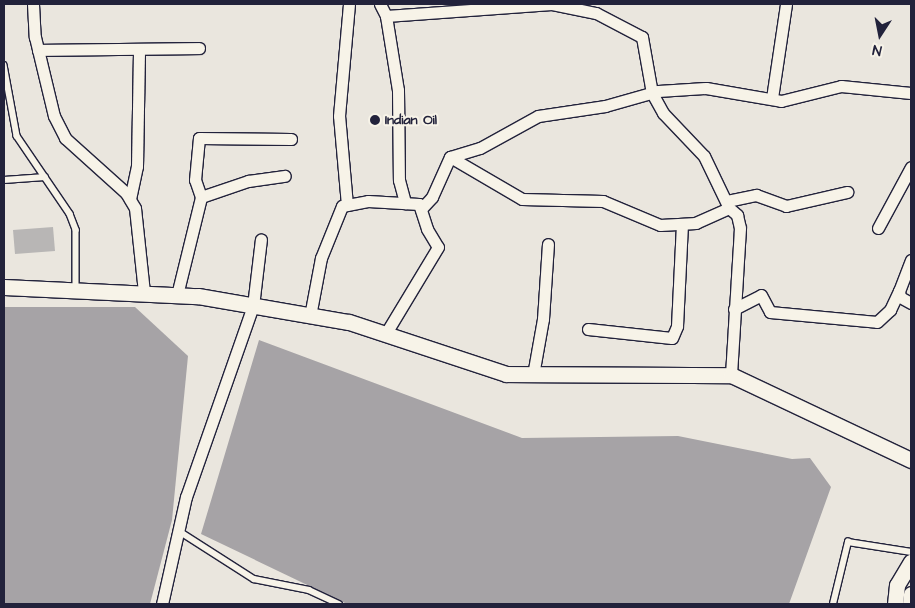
<!DOCTYPE html>
<style>
body{margin:0}
#map{position:relative;width:915px;height:608px;overflow:hidden;background:#eae6de;font-family:"Architects Daughter",sans-serif}
div>[style]{position:absolute}
.water>*{inset:0;background:#a6a3a6}
.building>*{inset:0;background:#b8b6b5}
.roads{filter:drop-shadow(1px 0 #22223b) drop-shadow(-1px 0 #22223b) drop-shadow(0 1px #22223b) drop-shadow(0 -1px #22223b)}
.lane>*{height:5.5px;margin:-2.75px;padding:0 2.75px;transform-origin:2.75px;border-radius:2.75px;background:#f7f3e8}
.street>*{height:11px;margin:-5.5px;padding:0 5.5px;transform-origin:5.5px;border-radius:5.5px;background:#f7f3e8}
.secondary>*{height:15px;margin:-7.5px;padding:0 7.5px;transform-origin:7.5px;border-radius:7.5px;background:#f7f3e8}
.dots>*{width:14px;height:14px;translate:-50% -50%;box-sizing:border-box;border:2px solid #f7f3e8;border-radius:50%}
span{translate:-50% -50%;white-space:nowrap;text-align:center;line-height:1.15;-webkit-text-stroke:4px #f7f3e8;paint-order:stroke}
.poi-label{font-size:14px;color:#22223b;font-weight:700}
.left{translate:0 -50%;text-align:left}
.frame{position:absolute;inset:0;border:5px solid #22223b;pointer-events:none}
.north{position:absolute;left:855px;top:10px;width:50px;height:50px;-webkit-text-stroke:4px #f7f3e8;paint-order:stroke;rotate:191deg;font-size:14px;font-weight:700;line-height:20px;text-align:center;color:#22223b}
.north::after{content:'';display:block;margin:auto;width:18px;height:22px;background:#22223b;clip-path:polygon(50% 0,100% 100%,50% 72%,0 100%)}
</style>
<div id="map">
<div class="water">
<div style="clip-path:polygon(4px 307px,135px 307px,188px 356px,172px 520px,150px 604px,4px 604px)"></div>
<div style="clip-path:polygon(259px 340px,522px 438px,678px 436px,792px 459px,810px 458px,831px 487px,789px 604px,347px 604px,201px 534px)"></div>
</div>
<div class="building">
<div style="clip-path:polygon(53px 227px,55px 251px,15px 254px,13px 230px)"></div>
</div>
<div class="roads">
<div class="lane">
<div style="left:4px;top:65px;width:72px;rotate:79.6deg"></div>
<div style="left:17px;top:136px;width:94px;rotate:55.8deg"></div>
<div style="left:70px;top:214px;width:17px;rotate:69deg"></div>
<div style="left:76px;top:230px;width:59px;rotate:90deg"></div>
<div style="left:4px;top:180px;width:41px;rotate:-4.2deg"></div>
<div style="left:179px;top:531px;width:89px;rotate:32.6deg"></div>
<div style="left:254px;top:579px;width:56px;rotate:11.3deg"></div>
<div style="left:309px;top:590px;width:33px;rotate:25deg"></div>
<div style="left:833px;top:604px;width:64px;rotate:-76.4deg"></div>
<div style="left:848px;top:542px;width:64px;rotate:9deg"></div>
</div>
<div class="street">
<div style="left:33px;top:4px;width:33px;rotate:87deg"></div>
<div style="left:35px;top:37px;width:81px;rotate:76.5deg"></div>
<div style="left:54px;top:116px;width:25px;rotate:63deg"></div>
<div style="left:65px;top:138px;width:82px;rotate:42deg"></div>
<div style="left:126px;top:193px;width:17px;rotate:59deg"></div>
<div style="left:135px;top:208px;width:84px;rotate:83.9deg"></div>
<div style="left:380px;top:4px;width:13px;rotate:63deg"></div>
<div style="left:386px;top:16px;width:75px;rotate:80.8deg"></div>
<div style="left:398px;top:90px;width:90px;rotate:89.4deg"></div>
<div style="left:399px;top:180px;width:24px;rotate:75deg"></div>
<div style="left:386px;top:16px;width:166px;rotate:-4.1deg"></div>
<div style="left:552px;top:4px;width:45px;rotate:11.6deg"></div>
<div style="left:596px;top:13px;width:52px;rotate:27.6deg"></div>
<div style="left:642px;top:37px;width:57px;rotate:79.9deg"></div>
<div style="left:652px;top:93px;width:23px;rotate:61deg"></div>
<div style="left:663px;top:113px;width:59px;rotate:46.4deg"></div>
<div style="left:704px;top:156px;width:58px;rotate:64.3deg"></div>
<div style="left:729px;top:208px;width:36px;rotate:156deg"></div>
<div style="left:696px;top:223px;width:36px;rotate:177deg"></div>
<div style="left:660px;top:225px;width:62px;rotate:-157.2deg"></div>
<div style="left:603px;top:201px;width:81px;rotate:-178.6deg"></div>
<div style="left:522px;top:199px;width:83px;rotate:-149.7deg"></div>
<div style="left:38px;top:50px;width:161px;rotate:-0.7deg"></div>
<div style="left:772px;top:98px;width:95px;rotate:-81.5deg"></div>
<div style="left:201px;top:197px;width:18px;rotate:-109deg"></div>
<div style="left:195px;top:180px;width:42px;rotate:-84.6deg"></div>
<div style="left:199px;top:138px;width:92px;rotate:0.6deg"></div>
<div style="left:130px;top:199px;width:34px;rotate:-78deg"></div>
<div style="left:137px;top:166px;width:117px;rotate:-89deg"></div>
<div style="left:727px;top:201px;width:30px;rotate:-12deg"></div>
<div style="left:756px;top:195px;width:32px;rotate:20deg"></div>
<div style="left:786px;top:206px;width:63px;rotate:-12.9deg"></div>
<div style="left:347px;top:205px;width:89px;rotate:-95.1deg"></div>
<div style="left:339px;top:116px;width:112px;rotate:-84.9deg"></div>
<div style="left:729px;top:208px;width:11px;rotate:41deg"></div>
<div style="left:737px;top:215px;width:13px;rotate:77deg"></div>
<div style="left:740px;top:228px;width:147px;rotate:93.5deg"></div>
<div style="left:421px;top:209px;width:16px;rotate:-47deg"></div>
<div style="left:432px;top:197px;width:44px;rotate:-65.8deg"></div>
<div style="left:450px;top:157px;width:31px;rotate:-17deg"></div>
<div style="left:480px;top:148px;width:66px;rotate:-28.9deg"></div>
<div style="left:538px;top:116px;width:68px;rotate:-8.5deg"></div>
<div style="left:605px;top:106px;width:55px;rotate:-15.8deg"></div>
<div style="left:658px;top:91px;width:48px;rotate:-3.6deg"></div>
<div style="left:706px;top:88px;width:76px;rotate:9.8deg"></div>
<div style="left:781px;top:101px;width:62px;rotate:-14deg"></div>
<div style="left:841px;top:86px;width:70px;rotate:5.7deg"></div>
<div style="left:878px;top:228px;width:69px;rotate:-61.6deg"></div>
<div style="left:911px;top:260px;width:33px;rotate:111deg"></div>
<div style="left:899px;top:291px;width:6px;rotate:81deg"></div>
<div style="left:900px;top:297px;width:13px;rotate:29deg"></div>
<div style="left:177px;top:295px;width:101px;rotate:-76.2deg"></div>
<div style="left:201px;top:197px;width:50px;rotate:-18.8deg"></div>
<div style="left:248px;top:181px;width:37px;rotate:-8deg"></div>
<div style="left:734px;top:309px;width:30px;rotate:-27deg"></div>
<div style="left:761px;top:295px;width:19px;rotate:62deg"></div>
<div style="left:770px;top:312px;width:107px;rotate:5.3deg"></div>
<div style="left:877px;top:322px;width:18px;rotate:-43deg"></div>
<div style="left:890px;top:310px;width:21px;rotate:-65deg"></div>
<div style="left:310px;top:316px;width:59px;rotate:-79.3deg"></div>
<div style="left:321px;top:258px;width:56px;rotate:-68deg"></div>
<div style="left:342px;top:206px;width:26px;rotate:-11deg"></div>
<div style="left:368px;top:201px;width:51px;rotate:3.4deg"></div>
<div style="left:419px;top:204px;width:26px;rotate:72deg"></div>
<div style="left:427px;top:229px;width:21px;rotate:59deg"></div>
<div style="left:438px;top:247px;width:103px;rotate:121.1deg"></div>
<div style="left:588px;top:329px;width:84px;rotate:6.1deg"></div>
<div style="left:672px;top:338px;width:13px;rotate:-67deg"></div>
<div style="left:677px;top:326px;width:101px;rotate:-87.2deg"></div>
<div style="left:533px;top:375px;width:57px;rotate:-79.9deg"></div>
<div style="left:543px;top:319px;width:75px;rotate:-86.2deg"></div>
<div style="left:162px;top:604px;width:110px;rotate:-77.4deg"></div>
<div style="left:186px;top:497px;width:202px;rotate:-70.7deg"></div>
<div style="left:253px;top:306px;width:67px;rotate:-83.2deg"></div>
</div>
<div class="secondary">
<div style="left:4px;top:287px;width:194px;rotate:2.7deg"></div>
<div style="left:198px;top:296px;width:153px;rotate:9.8deg"></div>
<div style="left:349px;top:322px;width:165px;rotate:18.3deg"></div>
<div style="left:506px;top:374px;width:225px;rotate:0.3deg"></div>
<div style="left:731px;top:375px;width:199px;rotate:25.3deg"></div>
<div style="left:895px;top:604px;width:19px;rotate:-84deg"></div>
<div style="left:897px;top:585px;width:27px;rotate:-59deg"></div>
<div style="left:910px;top:604px;width:10px;rotate:-84deg"></div>
</div>
</div>
<div class="dots">
<div style="left:375px;top:120px;background:#22223b"></div>
</div>
<div class="poi-label">
<span class="left" style="left:385px;top:120px">Indian Oil</span>
</div>
<div class="frame"></div>
<div class="north">N</div>
</div>
